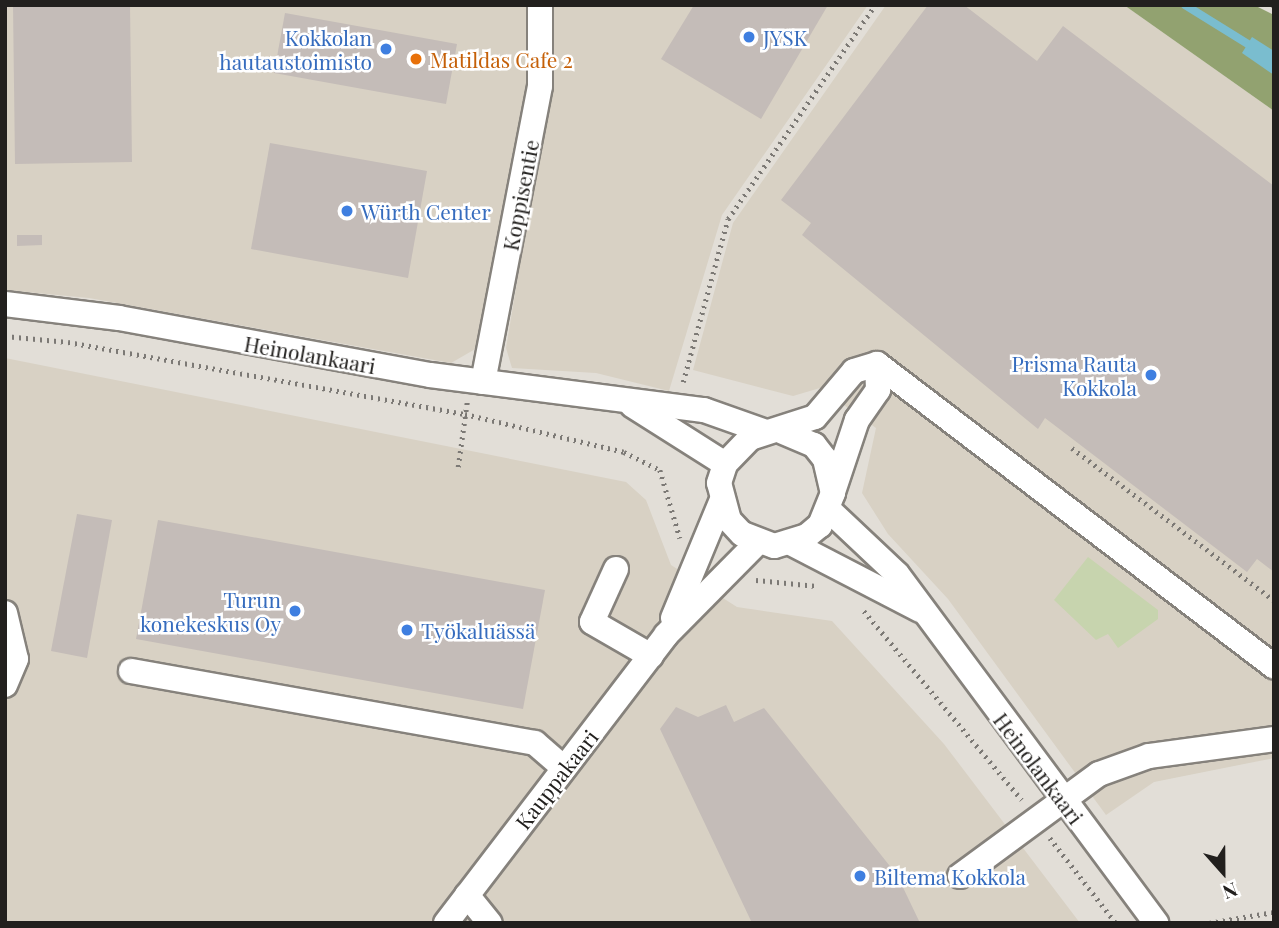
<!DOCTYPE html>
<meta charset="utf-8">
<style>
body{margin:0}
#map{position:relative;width:1279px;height:928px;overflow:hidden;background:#e2ded7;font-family:"Playfair Display",serif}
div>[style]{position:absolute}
.built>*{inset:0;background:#d8d1c4}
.green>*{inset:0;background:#c7d4ae}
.forest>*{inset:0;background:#92a270}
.water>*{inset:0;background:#7abdcf}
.stream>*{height:8px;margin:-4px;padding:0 4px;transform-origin:4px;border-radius:4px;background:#7abdcf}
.building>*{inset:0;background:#c4bcb8}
.path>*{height:4.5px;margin-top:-2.25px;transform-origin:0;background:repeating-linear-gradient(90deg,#7c7975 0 2px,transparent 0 7px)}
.roads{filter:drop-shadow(2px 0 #86827c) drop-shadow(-2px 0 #86827c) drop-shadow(0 2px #86827c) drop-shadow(0 -2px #86827c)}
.minor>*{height:24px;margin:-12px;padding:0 12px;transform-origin:12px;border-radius:12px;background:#fff}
.dots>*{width:19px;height:19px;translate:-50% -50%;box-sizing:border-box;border:4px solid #fff;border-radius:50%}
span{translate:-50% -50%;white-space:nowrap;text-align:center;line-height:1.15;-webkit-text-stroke:5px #fff;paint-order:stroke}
.shop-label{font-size:21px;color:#366cbe}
.right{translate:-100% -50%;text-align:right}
.left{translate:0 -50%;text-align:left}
.food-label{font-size:21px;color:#c56008}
.street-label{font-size:21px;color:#22201e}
.frame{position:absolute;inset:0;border:7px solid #22201e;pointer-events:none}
.north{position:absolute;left:1188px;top:837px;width:70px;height:70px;-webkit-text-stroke:5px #fff;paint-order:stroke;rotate:159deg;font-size:19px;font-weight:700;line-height:28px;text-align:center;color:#22201e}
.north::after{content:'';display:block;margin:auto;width:24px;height:32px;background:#22201e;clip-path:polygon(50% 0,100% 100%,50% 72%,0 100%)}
</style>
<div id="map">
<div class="built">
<div style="clip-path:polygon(5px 5px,531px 5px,530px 85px,477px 348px,451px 363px,89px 298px,5px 290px)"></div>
<div style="clip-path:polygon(549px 5px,868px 5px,722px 215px,669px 391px,596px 373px,512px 368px,506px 348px,536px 169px)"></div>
<div style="clip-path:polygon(886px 5px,1124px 5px,1274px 111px,1274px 758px,1154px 782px,1106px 815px,948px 599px,888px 534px,862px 493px,876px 428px,820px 388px,793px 396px,693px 370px,733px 223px)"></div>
<div style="clip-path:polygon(5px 358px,626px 482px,646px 500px,671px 565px,737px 607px,832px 621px,944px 744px,1080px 923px,5px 923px)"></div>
</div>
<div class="green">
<div style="clip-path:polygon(1088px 557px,1158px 610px,1158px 619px,1118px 648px,1108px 634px,1096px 640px,1054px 600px)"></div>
</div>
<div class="forest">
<div style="clip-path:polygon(1124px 5px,1254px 5px,1274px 15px,1274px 111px)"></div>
</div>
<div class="water">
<div style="clip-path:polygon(1252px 37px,1274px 51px,1274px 75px,1242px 53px)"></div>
</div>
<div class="stream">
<div style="left:1185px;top:5px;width:74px;rotate:31.8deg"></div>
</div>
<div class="building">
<div style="clip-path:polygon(13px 5px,130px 5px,132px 162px,15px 164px)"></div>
<div style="clip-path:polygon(694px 5px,828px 5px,761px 119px,661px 59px)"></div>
<div style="clip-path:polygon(928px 5px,964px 5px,1037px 61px,1063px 26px,1274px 186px,1274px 572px,1257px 559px,1247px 572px,1045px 418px,1038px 429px,802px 235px,811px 223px,781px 200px)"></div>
<div style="clip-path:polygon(285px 13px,457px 44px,446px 104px,274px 73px)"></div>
<div style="clip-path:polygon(270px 143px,427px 171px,408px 278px,251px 249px)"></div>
<div style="clip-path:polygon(17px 235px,42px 235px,42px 245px,17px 246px)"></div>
<div style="clip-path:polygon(77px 514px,112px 520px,87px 658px,51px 651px)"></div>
<div style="clip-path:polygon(158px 520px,545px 590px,523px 709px,136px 639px)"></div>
<div style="clip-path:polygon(726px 705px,734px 722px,764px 708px,897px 875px,920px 923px,752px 923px,660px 729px,676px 707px,698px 717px)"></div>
</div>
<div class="path">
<div style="left:1273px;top:5px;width:1px;rotate:45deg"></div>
<div style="left:5px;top:336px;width:63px;rotate:5.4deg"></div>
<div style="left:68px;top:342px;width:403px;rotate:10.3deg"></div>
<div style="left:465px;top:414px;width:163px;rotate:13.4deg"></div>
<div style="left:624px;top:452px;width:40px;rotate:26.6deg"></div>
<div style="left:660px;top:470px;width:71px;rotate:73.6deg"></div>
<div style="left:683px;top:382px;width:169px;rotate:-74.6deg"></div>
<div style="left:728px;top:219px;width:260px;rotate:-55.5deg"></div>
<div style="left:1072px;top:448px;width:253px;rotate:37deg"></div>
<div style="left:458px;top:467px;width:66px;rotate:-82.1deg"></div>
<div style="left:756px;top:580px;width:61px;rotate:5.6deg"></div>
<div style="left:864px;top:611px;width:246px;rotate:50.1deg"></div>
<div style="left:1050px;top:838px;width:108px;rotate:52.2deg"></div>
<div style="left:1209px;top:923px;width:66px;rotate:-9.6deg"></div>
</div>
<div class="roads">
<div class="minor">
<div style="left:5px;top:304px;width:115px;rotate:7deg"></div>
<div style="left:119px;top:318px;width:316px;rotate:10.4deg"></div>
<div style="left:430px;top:375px;width:276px;rotate:7.3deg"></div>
<div style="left:704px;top:410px;width:66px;rotate:19.5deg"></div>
<div style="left:877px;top:364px;width:499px;rotate:37.3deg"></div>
<div style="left:483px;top:382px;width:301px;rotate:-79.1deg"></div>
<div style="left:540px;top:86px;width:81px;rotate:-90deg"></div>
<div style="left:632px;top:405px;width:110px;rotate:32.4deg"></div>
<div style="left:783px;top:432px;width:34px;rotate:23deg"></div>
<div style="left:814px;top:445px;width:18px;rotate:52deg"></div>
<div style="left:825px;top:459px;width:35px;rotate:77deg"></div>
<div style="left:833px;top:493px;width:35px;rotate:112deg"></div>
<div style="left:820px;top:525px;width:17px;rotate:140deg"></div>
<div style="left:807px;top:536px;width:34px;rotate:163deg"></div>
<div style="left:774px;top:546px;width:34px;rotate:-159deg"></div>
<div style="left:742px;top:534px;width:19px;rotate:-133deg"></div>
<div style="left:729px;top:520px;width:38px;rotate:-105deg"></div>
<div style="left:719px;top:483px;width:20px;rotate:-72deg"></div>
<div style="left:725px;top:464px;width:36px;rotate:-46deg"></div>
<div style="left:750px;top:438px;width:68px;rotate:-17.9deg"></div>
<div style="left:815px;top:417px;width:60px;rotate:-49.7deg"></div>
<div style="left:854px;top:371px;width:24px;rotate:-17deg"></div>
<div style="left:833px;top:492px;width:76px;rotate:-71.6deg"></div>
<div style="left:857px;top:420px;width:37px;rotate:-55deg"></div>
<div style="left:878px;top:390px;width:26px;rotate:-92deg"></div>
<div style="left:829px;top:510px;width:93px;rotate:43.3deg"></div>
<div style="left:897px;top:574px;width:435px;rotate:53.4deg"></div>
<div style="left:791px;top:543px;width:145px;rotate:27.4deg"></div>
<div style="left:616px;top:569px;width:58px;rotate:114.4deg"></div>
<div style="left:592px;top:622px;width:68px;rotate:30deg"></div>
<div style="left:5px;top:613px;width:47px;rotate:76.6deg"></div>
<div style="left:16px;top:659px;width:28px;rotate:113deg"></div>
<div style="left:673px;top:618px;width:126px;rotate:-67.5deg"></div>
<div style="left:131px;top:671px;width:410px;rotate:10.1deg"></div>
<div style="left:535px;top:743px;width:38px;rotate:41deg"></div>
<div style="left:960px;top:876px;width:172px;rotate:-36.3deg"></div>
<div style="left:1099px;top:774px;width:53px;rotate:-19.8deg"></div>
<div style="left:1149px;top:756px;width:126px;rotate:-7.7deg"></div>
<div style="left:467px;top:895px;width:36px;rotate:51deg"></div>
<div style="left:446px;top:923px;width:362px;rotate:-52.6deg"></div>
<div style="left:666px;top:635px;width:129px;rotate:-45.3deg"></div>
</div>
</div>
<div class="dots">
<div style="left:749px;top:37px;background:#3f7fe0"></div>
<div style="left:386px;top:49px;background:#3f7fe0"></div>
<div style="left:416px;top:59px;background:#e8710a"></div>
<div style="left:347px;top:211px;background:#3f7fe0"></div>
<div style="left:1151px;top:375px;background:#3f7fe0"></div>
<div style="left:295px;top:611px;background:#3f7fe0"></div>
<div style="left:407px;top:630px;background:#3f7fe0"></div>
<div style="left:860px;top:876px;background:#3f7fe0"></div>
</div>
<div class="shop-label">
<span class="right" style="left:372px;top:49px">Kokkolan<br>hautaustoimisto</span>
<span class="left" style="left:763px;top:37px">JYSK</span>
<span class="left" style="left:361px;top:211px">Würth Center</span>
<span class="right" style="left:1137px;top:375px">Prisma Rauta<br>Kokkola</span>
<span class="right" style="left:281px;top:611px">Turun<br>konekeskus Oy</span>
<span class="left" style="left:421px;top:630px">Työkaluässä</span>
<span class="left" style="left:874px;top:876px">Biltema Kokkola</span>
</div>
<div class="food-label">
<span class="left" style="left:430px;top:59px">Matildas Cafe 2</span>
</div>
<div class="street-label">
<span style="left:520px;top:195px;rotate:-79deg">Koppisentie</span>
<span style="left:310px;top:354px;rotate:10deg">Heinolankaari</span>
<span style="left:1039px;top:768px;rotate:53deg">Heinolankaari</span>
<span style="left:556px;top:779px;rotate:-52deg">Kauppakaari</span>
</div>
<div class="frame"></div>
<div class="north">N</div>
</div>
